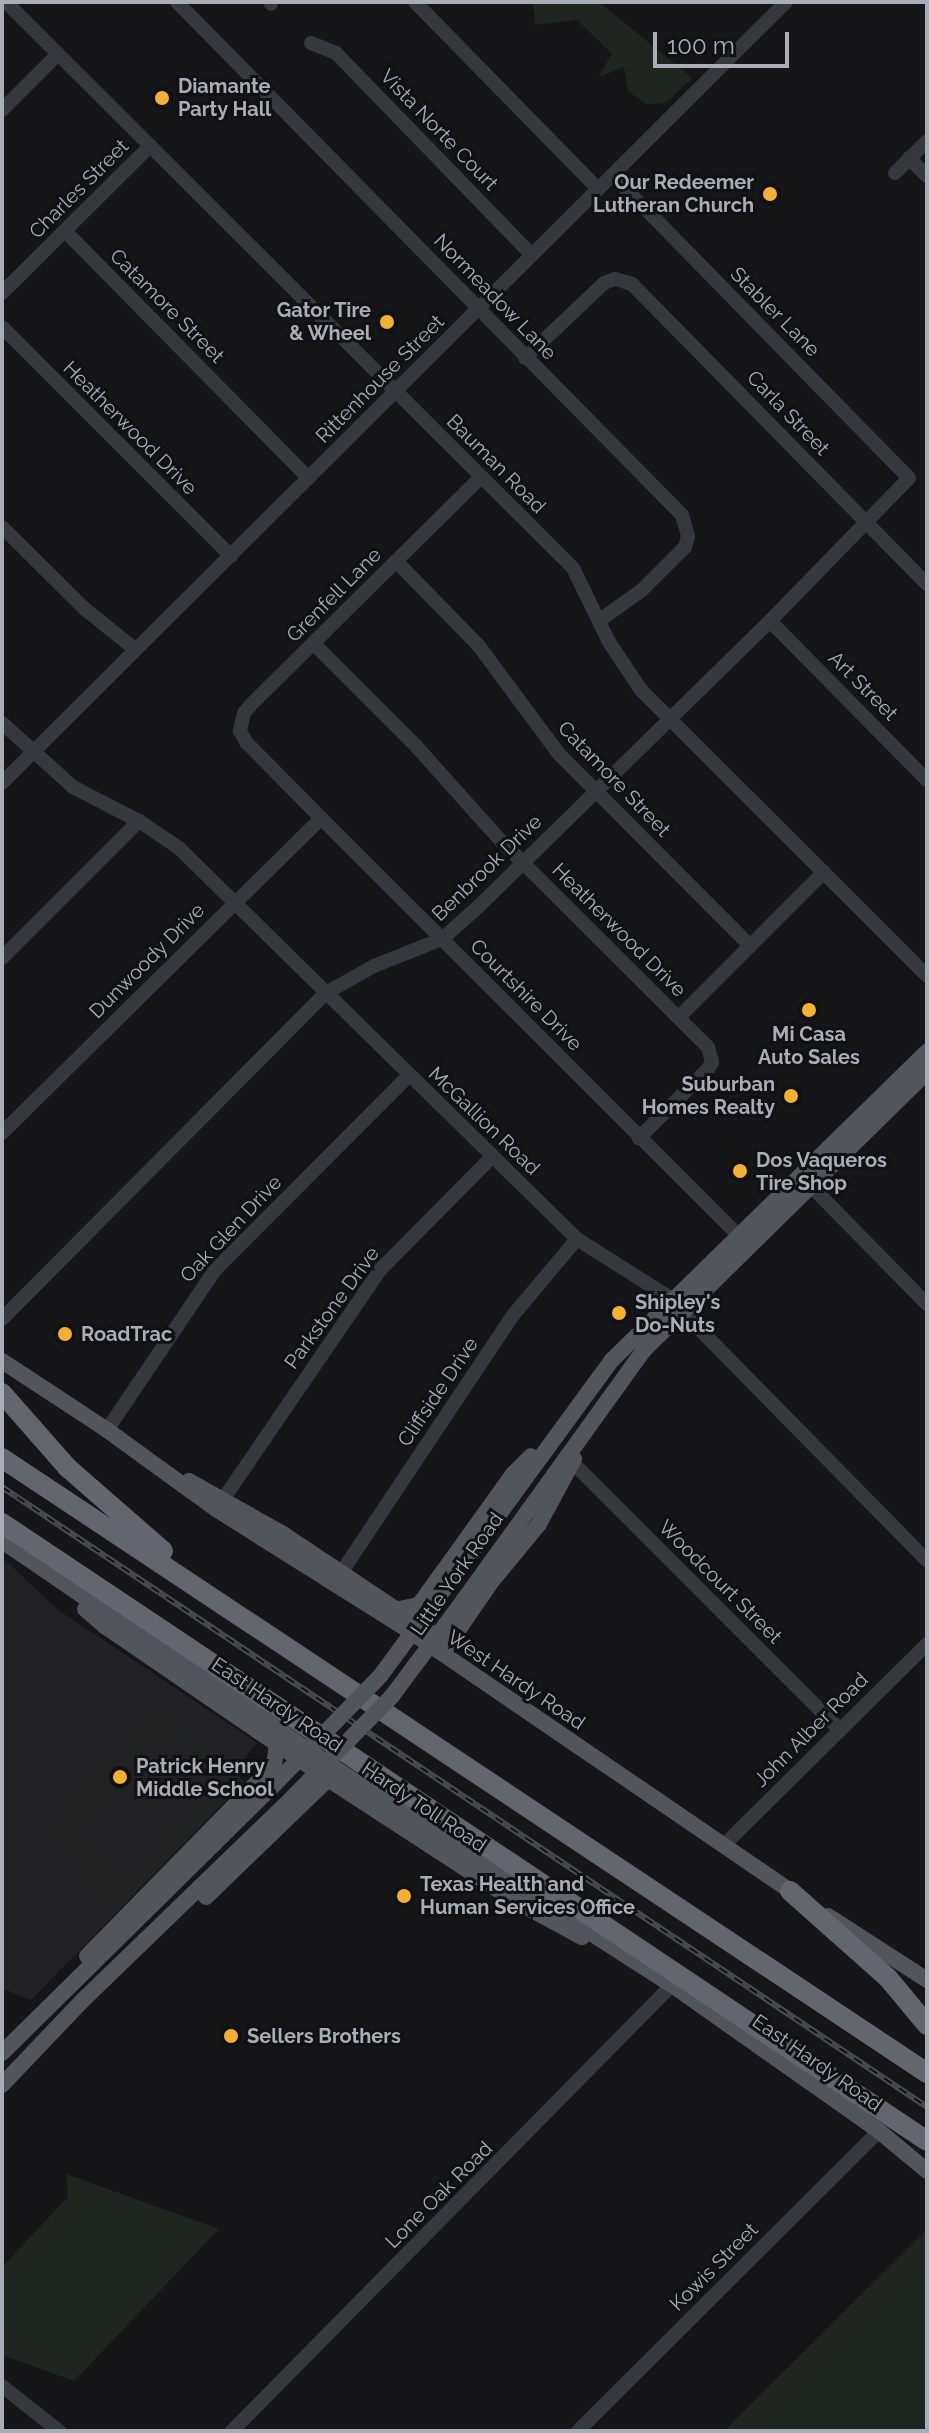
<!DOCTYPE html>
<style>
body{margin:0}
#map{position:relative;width:929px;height:2433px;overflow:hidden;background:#161618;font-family:Raleway,sans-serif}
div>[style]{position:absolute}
.built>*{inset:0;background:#222225}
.green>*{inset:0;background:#1e261f}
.minor>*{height:14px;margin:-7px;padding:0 7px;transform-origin:7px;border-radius:7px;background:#37383d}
.major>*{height:16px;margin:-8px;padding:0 8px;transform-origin:8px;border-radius:8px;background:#53555c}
.highway>*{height:20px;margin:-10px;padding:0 10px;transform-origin:10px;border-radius:10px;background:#63666e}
.rail>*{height:6px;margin-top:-3px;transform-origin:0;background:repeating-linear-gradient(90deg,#111113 0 9px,#4a4c52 0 18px);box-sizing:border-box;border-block:2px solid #4a4c52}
.major-bridge>*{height:16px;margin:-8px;padding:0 8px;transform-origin:8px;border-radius:8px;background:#53555c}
.dots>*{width:22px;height:22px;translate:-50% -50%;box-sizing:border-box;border:4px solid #111113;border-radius:50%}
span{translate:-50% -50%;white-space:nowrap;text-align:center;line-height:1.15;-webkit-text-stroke:6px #111113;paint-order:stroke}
.poi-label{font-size:20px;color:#a8adb8;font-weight:700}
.left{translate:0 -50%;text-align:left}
.right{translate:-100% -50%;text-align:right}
.street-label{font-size:20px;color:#a8adb8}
.frame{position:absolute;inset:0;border:4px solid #a8adb8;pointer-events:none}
.scale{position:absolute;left:653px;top:32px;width:136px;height:36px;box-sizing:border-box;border:4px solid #a8adb8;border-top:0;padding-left:10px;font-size:24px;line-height:28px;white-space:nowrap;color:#a8adb8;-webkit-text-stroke:6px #111113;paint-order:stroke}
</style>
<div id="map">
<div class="built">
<div style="clip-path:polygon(2px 1557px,57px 1609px,257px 1743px,234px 1772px,244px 1782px,31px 2000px,2px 1989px)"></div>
</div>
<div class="green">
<div style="clip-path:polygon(533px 2px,599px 2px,692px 78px,666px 103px,646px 104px,628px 91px,624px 67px,598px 77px,612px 54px,577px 20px,535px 25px)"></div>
<div style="clip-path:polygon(evenodd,166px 1724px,229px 1772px,233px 1789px,137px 1887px,129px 1891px,115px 1890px,58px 1842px,57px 1828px,157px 1727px,166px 1724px,169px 1728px,226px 1775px,229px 1788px,134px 1883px,120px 1888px,62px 1840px,61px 1830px,160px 1730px,169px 1728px)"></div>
<div style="clip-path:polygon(66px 2174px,219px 2229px,74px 2381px,2px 2355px,2px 2267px,68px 2197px)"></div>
<div style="clip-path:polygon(927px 2229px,927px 2431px,724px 2431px)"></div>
</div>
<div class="minor">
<div style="left:6px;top:2px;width:801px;rotate:44.95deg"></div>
<div style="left:573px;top:568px;width:82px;rotate:64.1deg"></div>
<div style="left:609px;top:642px;width:58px;rotate:56.3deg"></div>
<div style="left:641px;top:690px;width:404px;rotate:45deg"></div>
<div style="left:177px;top:2px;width:720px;rotate:45.45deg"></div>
<div style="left:682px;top:515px;width:22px;rotate:74deg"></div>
<div style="left:688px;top:536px;width:11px;rotate:105deg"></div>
<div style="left:685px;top:547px;width:61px;rotate:135deg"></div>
<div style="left:642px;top:590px;width:52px;rotate:144.5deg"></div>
<div style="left:270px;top:2px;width:2px;rotate:63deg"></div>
<div style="left:415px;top:2px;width:262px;rotate:45.6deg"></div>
<div style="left:311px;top:43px;width:27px;rotate:22deg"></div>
<div style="left:336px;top:53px;width:281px;rotate:45.9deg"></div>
<div style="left:2px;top:110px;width:79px;rotate:-45deg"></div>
<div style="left:909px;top:158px;width:25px;rotate:45deg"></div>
<div style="left:895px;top:173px;width:45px;rotate:-45deg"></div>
<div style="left:65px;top:231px;width:347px;rotate:45.4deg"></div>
<div style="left:2px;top:293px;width:209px;rotate:-44.8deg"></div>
<div style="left:2px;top:327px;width:324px;rotate:45deg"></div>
<div style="left:525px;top:358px;width:109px;rotate:-43.5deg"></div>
<div style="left:604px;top:283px;width:12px;rotate:-20deg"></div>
<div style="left:615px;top:279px;width:18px;rotate:16deg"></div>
<div style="left:632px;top:284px;width:421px;rotate:45.5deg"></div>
<div style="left:480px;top:478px;width:324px;rotate:135.3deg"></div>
<div style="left:250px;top:706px;width:9px;rotate:131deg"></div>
<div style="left:244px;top:713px;width:18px;rotate:103deg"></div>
<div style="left:240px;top:731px;width:13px;rotate:61deg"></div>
<div style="left:246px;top:742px;width:107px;rotate:45.4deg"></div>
<div style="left:321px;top:818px;width:591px;rotate:45deg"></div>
<div style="left:2px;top:527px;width:117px;rotate:44.7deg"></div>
<div style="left:85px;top:609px;width:65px;rotate:38.8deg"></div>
<div style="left:396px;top:561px;width:119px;rotate:45.7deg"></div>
<div style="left:479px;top:646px;width:134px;rotate:53.5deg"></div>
<div style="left:559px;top:754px;width:271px;rotate:45.1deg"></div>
<div style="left:770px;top:621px;width:223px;rotate:45.4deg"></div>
<div style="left:314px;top:644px;width:144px;rotate:45deg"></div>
<div style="left:416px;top:746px;width:126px;rotate:48.2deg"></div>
<div style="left:500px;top:840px;width:293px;rotate:44.9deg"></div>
<div style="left:708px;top:1047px;width:16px;rotate:75deg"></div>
<div style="left:712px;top:1062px;width:8px;rotate:120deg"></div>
<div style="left:708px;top:1069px;width:98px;rotate:135deg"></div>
<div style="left:2px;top:723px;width:96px;rotate:42deg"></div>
<div style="left:73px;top:787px;width:74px;rotate:27.3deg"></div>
<div style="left:139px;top:821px;width:48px;rotate:34deg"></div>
<div style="left:179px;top:848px;width:558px;rotate:44.49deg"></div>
<div style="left:577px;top:1239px;width:107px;rotate:32.3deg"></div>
<div style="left:667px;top:1296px;width:371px;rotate:45.5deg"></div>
<div style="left:2px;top:783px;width:1107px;rotate:-44.89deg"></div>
<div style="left:2px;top:958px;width:194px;rotate:-45deg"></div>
<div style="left:679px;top:1017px;width:205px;rotate:-45deg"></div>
<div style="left:2px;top:1133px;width:448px;rotate:-44.6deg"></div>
<div style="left:805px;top:1180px;width:174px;rotate:45.5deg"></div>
<div style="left:2px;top:1319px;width:460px;rotate:-45.2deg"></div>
<div style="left:326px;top:993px;width:55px;rotate:-29.4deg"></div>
<div style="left:374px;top:966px;width:73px;rotate:-21.7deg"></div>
<div style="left:442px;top:939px;width:50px;rotate:-41.7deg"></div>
<div style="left:479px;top:906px;width:407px;rotate:-44.4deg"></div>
<div style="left:770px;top:621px;width:199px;rotate:-45.8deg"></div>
<div style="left:909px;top:478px;width:424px;rotate:-134.4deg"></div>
<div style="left:107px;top:1430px;width:193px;rotate:-56deg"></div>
<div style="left:215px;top:1270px;width:275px;rotate:-45.1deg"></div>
<div style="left:573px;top:1463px;width:378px;rotate:45deg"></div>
<div style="left:224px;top:1498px;width:278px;rotate:-55.6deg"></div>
<div style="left:381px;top:1269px;width:156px;rotate:-45.3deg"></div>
<div style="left:341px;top:1573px;width:311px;rotate:-56.3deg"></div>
<div style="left:514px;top:1314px;width:98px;rotate:-50deg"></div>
<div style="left:724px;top:1845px;width:286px;rotate:-44.7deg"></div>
<div style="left:2px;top:2386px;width:73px;rotate:38.3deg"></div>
<div style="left:232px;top:2431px;width:627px;rotate:-45.39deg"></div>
<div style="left:578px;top:2431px;width:425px;rotate:-44.9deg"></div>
</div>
<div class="major">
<div style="left:2px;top:1361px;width:126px;rotate:33.3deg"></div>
<div style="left:107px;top:1430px;width:135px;rotate:35.9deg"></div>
<div style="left:216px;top:1509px;width:227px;rotate:32.2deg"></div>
<div style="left:408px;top:1630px;width:472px;rotate:34.3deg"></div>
<div style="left:189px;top:1481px;width:108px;rotate:29.4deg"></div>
<div style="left:283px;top:1534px;width:177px;rotate:33.7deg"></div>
<div style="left:2px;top:1541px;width:394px;rotate:34.3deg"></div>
<div style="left:327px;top:1763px;width:410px;rotate:32.8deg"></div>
<div style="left:672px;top:1985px;width:253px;rotate:35.2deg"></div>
<div style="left:879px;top:2131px;width:62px;rotate:39.8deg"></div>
<div style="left:445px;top:1588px;width:283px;rotate:-53.8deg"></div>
<div style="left:612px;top:1360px;width:441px;rotate:-44.4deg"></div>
<div style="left:463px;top:1601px;width:308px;rotate:-54.2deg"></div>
<div style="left:643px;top:1351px;width:398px;rotate:-44.5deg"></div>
<div style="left:85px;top:1609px;width:28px;rotate:41deg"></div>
<div style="left:106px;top:1627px;width:269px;rotate:34.4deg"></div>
<div style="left:328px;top:1779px;width:225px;rotate:33.1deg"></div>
<div style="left:517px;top:1902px;width:74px;rotate:28.3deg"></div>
<div style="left:399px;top:1609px;width:20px;rotate:-11deg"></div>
<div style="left:419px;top:1605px;width:161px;rotate:-54.3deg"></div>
<div style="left:513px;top:1474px;width:25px;rotate:-45deg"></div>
<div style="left:448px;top:1645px;width:78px;rotate:-55.5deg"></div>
<div style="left:492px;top:1581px;width:74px;rotate:-50.5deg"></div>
<div style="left:539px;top:1524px;width:74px;rotate:-61.7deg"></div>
<div style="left:206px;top:1897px;width:170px;rotate:-44deg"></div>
<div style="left:828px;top:1916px;width:118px;rotate:32.9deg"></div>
<div style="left:87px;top:1956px;width:267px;rotate:-45.6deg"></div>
<div style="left:274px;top:1765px;width:21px;rotate:-82deg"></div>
<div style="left:2px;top:2053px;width:372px;rotate:-44.6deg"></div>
<div style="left:2px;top:2085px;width:116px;rotate:-46.4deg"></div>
<div style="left:82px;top:2001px;width:282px;rotate:-44deg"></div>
</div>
<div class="highway">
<div style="left:2px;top:1393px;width:100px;rotate:48.7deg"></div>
<div style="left:68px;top:1468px;width:126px;rotate:41.1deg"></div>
<div style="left:2px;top:1458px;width:1111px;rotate:33.62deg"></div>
<div style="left:2px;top:1523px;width:1112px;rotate:33.75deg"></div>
<div style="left:790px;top:1891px;width:131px;rotate:41.6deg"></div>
<div style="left:888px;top:1978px;width:61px;rotate:50.3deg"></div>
</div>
<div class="rail">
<div style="left:2px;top:1487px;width:1114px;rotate:33.83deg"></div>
</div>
<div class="major-bridge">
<div style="left:267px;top:1792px;width:163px;rotate:-45.7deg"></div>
<div style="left:381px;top:1675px;width:108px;rotate:-53.7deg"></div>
<div style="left:285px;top:1805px;width:153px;rotate:-45.5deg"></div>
<div style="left:392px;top:1696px;width:119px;rotate:-53.2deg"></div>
</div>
<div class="dots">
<div style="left:162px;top:98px;background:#f2b134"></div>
<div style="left:770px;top:194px;background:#f2b134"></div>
<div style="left:387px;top:322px;background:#f2b134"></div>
<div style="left:809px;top:1010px;background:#f2b134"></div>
<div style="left:791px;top:1096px;background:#f2b134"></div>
<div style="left:740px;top:1171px;background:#f2b134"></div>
<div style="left:619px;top:1313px;background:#f2b134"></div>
<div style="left:65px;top:1334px;background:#f2b134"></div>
<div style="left:120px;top:1777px;background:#f2b134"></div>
<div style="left:404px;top:1896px;background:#f2b134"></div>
<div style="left:231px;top:2036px;background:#f2b134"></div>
</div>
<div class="poi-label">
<span class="left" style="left:178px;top:98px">Diamante<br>Party Hall</span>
<span class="right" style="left:754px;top:194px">Our Redeemer<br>Lutheran Church</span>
<span class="right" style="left:371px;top:322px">Gator Tire<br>&amp; Wheel</span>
<span style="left:809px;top:1046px">Mi Casa<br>Auto Sales</span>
<span class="right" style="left:775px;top:1096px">Suburban<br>Homes Realty</span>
<span class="left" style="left:756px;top:1172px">Dos Vaqueros<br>Tire Shop</span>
<span class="left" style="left:635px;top:1314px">Shipley's<br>Do-Nuts</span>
<span class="left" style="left:81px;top:1334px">RoadTrac</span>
<span class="left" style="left:136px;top:1778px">Patrick Henry<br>Middle School</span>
<span class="left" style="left:420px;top:1896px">Texas Health and<br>Human Services Office</span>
<span class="left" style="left:247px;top:2036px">Sellers Brothers</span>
</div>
<div class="street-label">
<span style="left:439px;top:130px;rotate:46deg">Vista Norte Court</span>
<span style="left:79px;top:189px;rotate:-45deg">Charles Street</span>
<span style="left:495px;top:297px;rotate:46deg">Normeadow Lane</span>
<span style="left:167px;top:306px;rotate:45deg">Catamore Street</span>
<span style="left:775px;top:312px;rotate:45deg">Stabler Lane</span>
<span style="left:380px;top:379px;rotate:-45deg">Rittenhouse Street</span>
<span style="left:788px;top:413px;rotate:46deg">Carla Street</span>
<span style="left:130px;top:428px;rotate:45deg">Heatherwood Drive</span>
<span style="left:496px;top:464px;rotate:45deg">Bauman Road</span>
<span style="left:334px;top:595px;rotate:-45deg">Grenfell Lane</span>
<span style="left:863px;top:686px;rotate:45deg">Art Street</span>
<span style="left:614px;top:779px;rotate:46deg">Catamore Street</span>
<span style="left:487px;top:868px;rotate:-44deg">Benbrook Drive</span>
<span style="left:619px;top:930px;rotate:45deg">Heatherwood Drive</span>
<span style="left:147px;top:961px;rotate:-45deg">Dunwoody Drive</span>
<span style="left:526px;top:995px;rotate:45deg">Courtshire Drive</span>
<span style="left:484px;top:1121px;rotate:44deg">McGallion Road</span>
<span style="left:231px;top:1229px;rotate:-47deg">Oak Glen Drive</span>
<span style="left:332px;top:1308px;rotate:-54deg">Parkstone Drive</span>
<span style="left:438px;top:1392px;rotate:-56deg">Cliffside Drive</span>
<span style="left:457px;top:1574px;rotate:-55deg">Little York Road</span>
<span style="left:720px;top:1582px;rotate:45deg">Woodcourt Street</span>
<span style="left:516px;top:1680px;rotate:34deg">West Hardy Road</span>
<span style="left:277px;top:1705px;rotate:34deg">East Hardy Road</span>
<span style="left:811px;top:1730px;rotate:-45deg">John Alber Road</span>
<span style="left:424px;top:1807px;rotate:34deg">Hardy Toll Road</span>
<span style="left:817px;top:2063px;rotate:35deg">East Hardy Road</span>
<span style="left:439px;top:2195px;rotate:-45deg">Lone Oak Road</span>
<span style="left:714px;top:2267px;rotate:-45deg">Kowis Street</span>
</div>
<div class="frame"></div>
<div class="scale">100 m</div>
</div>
